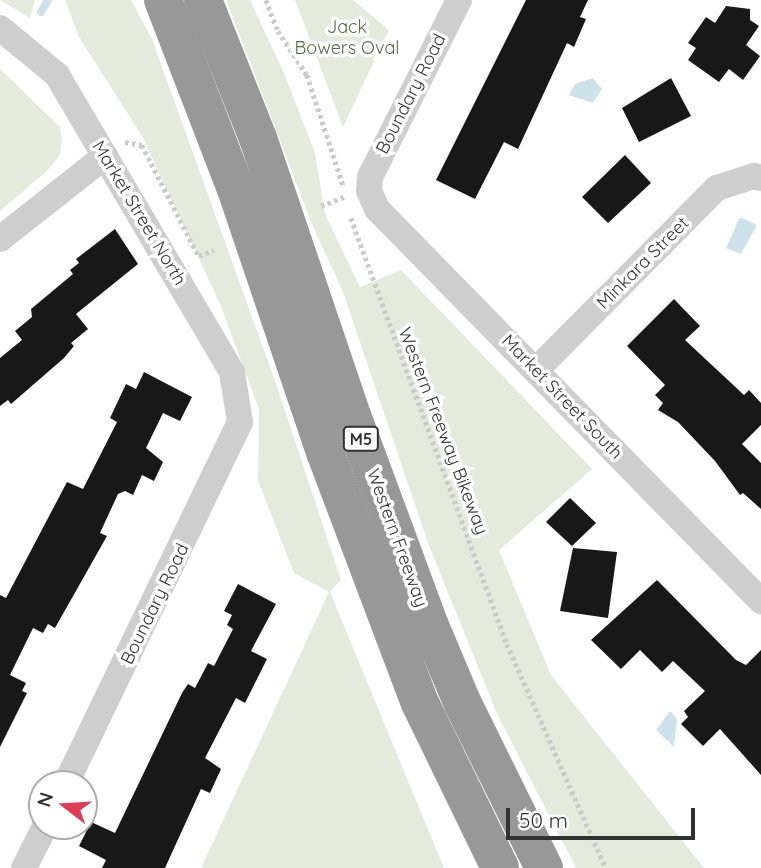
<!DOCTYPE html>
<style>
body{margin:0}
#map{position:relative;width:761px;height:868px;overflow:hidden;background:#fff;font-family:Quicksand,sans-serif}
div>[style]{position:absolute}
.green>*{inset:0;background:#e5eadd}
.water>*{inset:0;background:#cee2ec}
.stream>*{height:8px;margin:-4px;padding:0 4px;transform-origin:4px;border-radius:4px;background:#cee2ec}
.building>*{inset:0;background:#181818}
.path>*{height:4.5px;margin-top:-2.25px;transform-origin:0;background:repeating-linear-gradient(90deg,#cbcbcb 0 3.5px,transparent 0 7px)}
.minor>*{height:26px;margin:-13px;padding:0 13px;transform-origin:13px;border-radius:13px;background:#cecece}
.motorway>*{height:38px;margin:-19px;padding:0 19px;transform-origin:19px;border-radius:19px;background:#989898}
span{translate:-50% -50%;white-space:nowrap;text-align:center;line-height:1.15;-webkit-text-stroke:7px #fff;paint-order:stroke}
.shield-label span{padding:2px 5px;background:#fff;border:2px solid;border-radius:5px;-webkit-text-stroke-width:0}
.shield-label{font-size:16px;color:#313131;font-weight:700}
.park-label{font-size:18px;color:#576c40}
.street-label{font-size:18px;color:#313131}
.north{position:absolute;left:28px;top:770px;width:70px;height:70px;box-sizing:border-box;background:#fff;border:2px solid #adadad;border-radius:50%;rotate:287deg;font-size:19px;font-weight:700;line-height:28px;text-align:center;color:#313131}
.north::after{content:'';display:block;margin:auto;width:24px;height:32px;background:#e03c53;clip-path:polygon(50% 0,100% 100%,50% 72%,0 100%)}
.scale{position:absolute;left:506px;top:808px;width:189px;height:32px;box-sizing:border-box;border:4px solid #313131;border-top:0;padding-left:9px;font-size:21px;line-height:24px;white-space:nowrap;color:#313131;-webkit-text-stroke:5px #fff;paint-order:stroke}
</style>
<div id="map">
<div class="green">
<div style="clip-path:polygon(0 0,35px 0,30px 18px)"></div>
<div style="clip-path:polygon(65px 0,131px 0,152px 39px,279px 392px,341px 580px,330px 592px,444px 868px,201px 868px,329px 592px,294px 573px,258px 481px,259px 409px,220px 304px,142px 136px,79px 37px)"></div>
<div style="clip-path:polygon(226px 0,250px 0,284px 73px,315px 153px,325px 214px,360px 287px,401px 270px,592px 469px,499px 550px,551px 675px,704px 868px,576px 868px,497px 714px,428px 543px,343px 292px,314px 229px)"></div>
<div style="clip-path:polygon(295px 0,353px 0,389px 30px,343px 127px)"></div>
<div style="clip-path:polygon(0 69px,60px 127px,62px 139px,60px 155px,47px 171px,0 211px)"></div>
</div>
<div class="water">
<div style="clip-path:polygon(593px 78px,602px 89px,593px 103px,569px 95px,575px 84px)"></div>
<div style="clip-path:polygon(740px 217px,757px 225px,741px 254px,726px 248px)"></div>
<div style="clip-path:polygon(670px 711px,677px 719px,674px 747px,656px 730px)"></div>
</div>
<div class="stream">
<div style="left:41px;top:12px;width:14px;rotate:-60deg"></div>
</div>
<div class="building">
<div style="clip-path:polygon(526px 0,588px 0,580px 17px,586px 19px,574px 47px,567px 43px,518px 149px,504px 142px,475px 199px,436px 180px)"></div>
<div style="clip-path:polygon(726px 6px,750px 9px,750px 20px,759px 26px,746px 45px,760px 56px,743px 80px,729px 69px,719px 82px,688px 60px,696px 48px,688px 43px,706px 17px,715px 23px)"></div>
<div style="clip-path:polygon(671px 78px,691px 116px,639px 142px,622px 108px)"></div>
<div style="clip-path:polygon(625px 155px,651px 183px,608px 223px,582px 197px)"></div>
<div style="clip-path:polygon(115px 229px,138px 264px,76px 314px,88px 329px,71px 343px,74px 346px,64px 358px,11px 404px,8px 400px,0 406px,0 358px,22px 340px,15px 331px,32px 317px,31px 309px,73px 274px,70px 270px,79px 263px,76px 259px)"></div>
<div style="clip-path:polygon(674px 299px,700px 326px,685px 340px,744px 395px,749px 390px,761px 403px,761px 425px,742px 444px,761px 463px,761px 509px,743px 493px,740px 495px,715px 461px,678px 422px,658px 410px,663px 403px,655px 395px,665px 385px,627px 346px)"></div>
<div style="clip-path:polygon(144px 372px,192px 397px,180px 421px,163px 413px,146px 448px,163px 462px,154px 481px,142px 475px,133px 495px,125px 491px,118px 494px,100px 533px,107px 536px,55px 628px,48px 624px,43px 633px,33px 628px,10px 675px,26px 683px,22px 691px,27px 693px,0 747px,0 595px,6px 598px,67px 482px,83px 489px,117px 422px,110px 418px,126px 384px,136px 389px)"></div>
<div style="clip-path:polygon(570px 498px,596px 523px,572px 546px,546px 522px)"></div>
<div style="clip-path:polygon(573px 548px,617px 552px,608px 618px,560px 611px)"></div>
<div style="clip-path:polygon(657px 580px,736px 660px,746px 665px,761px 650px,761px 775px,720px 729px,703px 746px,681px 724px,688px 717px,684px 711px,705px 691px,673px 661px,662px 672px,640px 650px,621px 669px,591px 640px)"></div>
<div style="clip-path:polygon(238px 584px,276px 604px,251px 651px,267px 659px,245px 703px,236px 698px,205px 758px,221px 769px,210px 793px,201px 789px,165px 868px,102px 868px,106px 860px,79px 846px,91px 822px,115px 833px,182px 693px,188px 684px,195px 688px,208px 663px,214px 666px,233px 629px,227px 625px,232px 615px,224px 611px)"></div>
</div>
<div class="path">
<div style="left:266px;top:0;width:33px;rotate:69deg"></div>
<div style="left:278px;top:31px;width:53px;rotate:56.6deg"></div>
<div style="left:307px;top:75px;width:116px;rotate:71.9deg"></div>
<div style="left:125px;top:142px;width:17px;rotate:10deg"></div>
<div style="left:142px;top:145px;width:126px;rotate:63deg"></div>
<div style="left:321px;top:206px;width:27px;rotate:-22deg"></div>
<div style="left:351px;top:218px;width:454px;rotate:69.9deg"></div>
<div style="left:507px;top:644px;width:245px;rotate:66.2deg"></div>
<div style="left:199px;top:256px;width:16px;rotate:-22deg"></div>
</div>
<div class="minor">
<div style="left:459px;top:0;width:198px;rotate:116.7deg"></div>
<div style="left:370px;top:177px;width:14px;rotate:94deg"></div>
<div style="left:369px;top:191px;width:20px;rotate:66deg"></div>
<div style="left:377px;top:209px;width:549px;rotate:45.59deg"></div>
<div style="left:0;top:28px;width:74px;rotate:39.5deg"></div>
<div style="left:57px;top:75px;width:345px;rotate:59.5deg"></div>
<div style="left:232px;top:372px;width:51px;rotate:80.9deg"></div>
<div style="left:240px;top:422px;width:402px;rotate:115.7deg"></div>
<div style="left:0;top:239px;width:134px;rotate:-38.3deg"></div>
<div style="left:536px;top:370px;width:257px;rotate:-45.2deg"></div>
<div style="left:717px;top:188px;width:39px;rotate:-18deg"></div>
<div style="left:754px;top:176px;width:7px;rotate:16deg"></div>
<div style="left:24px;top:868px;width:47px;rotate:-63.4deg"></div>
</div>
<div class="motorway">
<div style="left:163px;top:0;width:203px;rotate:68.9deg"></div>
<div style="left:236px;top:189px;width:278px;rotate:71.3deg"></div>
<div style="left:325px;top:452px;width:268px;rotate:69.3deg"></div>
<div style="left:420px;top:703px;width:183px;rotate:64.1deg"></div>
<div style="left:203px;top:0;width:149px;rotate:68.3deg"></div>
<div style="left:258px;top:138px;width:296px;rotate:71.3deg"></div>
<div style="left:353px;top:418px;width:222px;rotate:69.7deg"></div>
<div style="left:430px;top:626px;width:85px;rotate:67.1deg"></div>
<div style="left:463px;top:704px;width:183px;rotate:63.7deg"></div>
</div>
<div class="shield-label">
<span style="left:361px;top:439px">M5</span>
</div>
<div class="park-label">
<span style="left:347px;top:38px">Jack<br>Bowers Oval</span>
</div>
<div class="street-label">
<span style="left:411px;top:94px;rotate:-63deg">Boundary Road</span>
<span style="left:139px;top:213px;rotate:59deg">Market Street North</span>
<span style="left:643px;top:263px;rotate:-45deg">Minkara Street</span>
<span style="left:562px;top:397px;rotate:46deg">Market Street South</span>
<span style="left:443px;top:431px;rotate:69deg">Western Freeway Bikeway</span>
<span style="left:397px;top:538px;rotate:70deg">Western Freeway</span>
<span style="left:155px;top:604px;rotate:-64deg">Boundary Road</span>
</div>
<div class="north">N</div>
<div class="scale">50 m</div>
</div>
